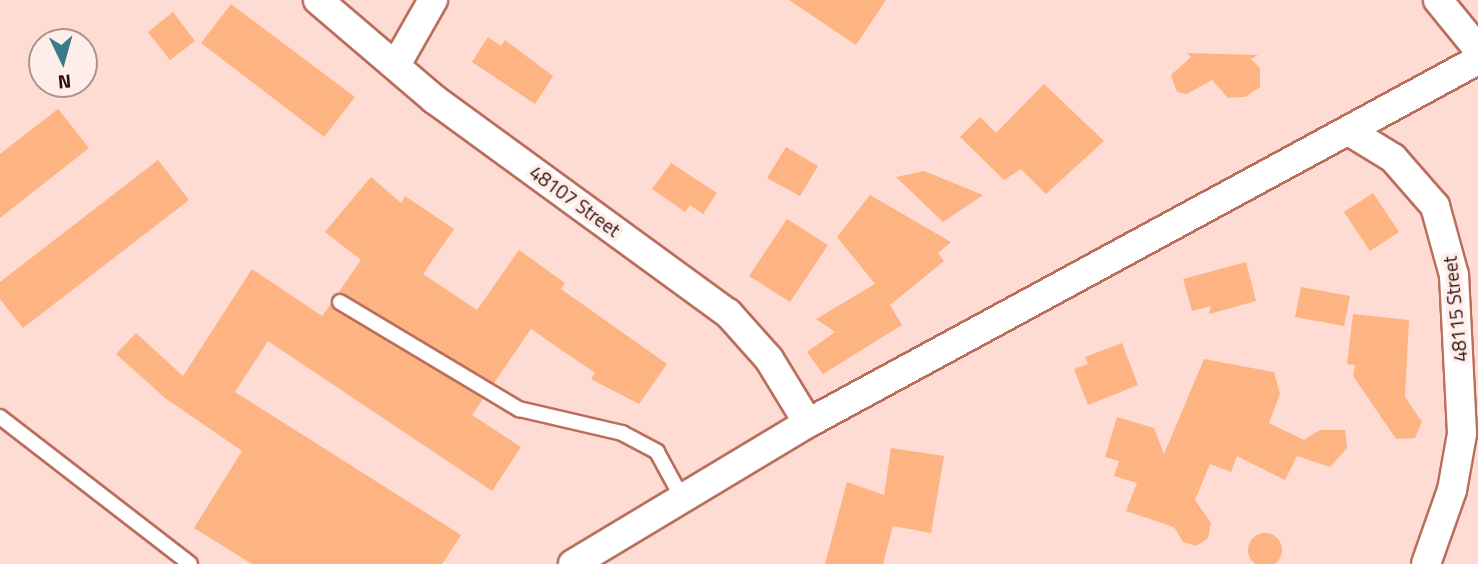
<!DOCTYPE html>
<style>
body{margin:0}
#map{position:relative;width:1478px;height:564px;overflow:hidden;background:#fedbd3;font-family:"Titillium Web",sans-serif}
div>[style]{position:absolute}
.building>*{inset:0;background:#feb383}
.round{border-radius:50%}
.roads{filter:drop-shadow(2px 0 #bb6e5c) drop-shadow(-2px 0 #bb6e5c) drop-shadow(0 2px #bb6e5c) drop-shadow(0 -2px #bb6e5c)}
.lane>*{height:14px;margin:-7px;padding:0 7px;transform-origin:7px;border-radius:7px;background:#fff}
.street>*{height:28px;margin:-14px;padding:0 14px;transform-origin:14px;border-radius:14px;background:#fff}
span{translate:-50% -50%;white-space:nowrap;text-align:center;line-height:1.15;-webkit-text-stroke:7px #ffede9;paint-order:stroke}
.street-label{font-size:19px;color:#2d0f09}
.north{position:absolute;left:28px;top:28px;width:70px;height:70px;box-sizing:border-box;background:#ffede9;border:2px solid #ab948f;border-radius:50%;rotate:175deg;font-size:19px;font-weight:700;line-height:28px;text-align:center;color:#2d0f09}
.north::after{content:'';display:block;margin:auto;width:24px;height:32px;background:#387c8b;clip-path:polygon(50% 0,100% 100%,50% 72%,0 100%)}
</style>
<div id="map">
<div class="building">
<div style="clip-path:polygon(789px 0,886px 0,856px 45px)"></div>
<div style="clip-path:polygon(231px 4px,355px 97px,324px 137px,201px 43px)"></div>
<div style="clip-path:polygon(173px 12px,195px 41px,170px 60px,148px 32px)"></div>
<div style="clip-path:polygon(488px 37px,501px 46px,505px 40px,553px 76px,535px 104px,472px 62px)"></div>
<div style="clip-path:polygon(1187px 53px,1258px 55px,1251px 59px,1260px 68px,1260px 87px,1245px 97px,1228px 98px,1212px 80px,1187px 94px,1177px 92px,1171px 75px,1191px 57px)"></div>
<div style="clip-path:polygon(1044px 84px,1104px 141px,1046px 194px,1021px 169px,1004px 180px,960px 137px,980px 117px,996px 133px)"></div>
<div style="clip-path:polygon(58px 109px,89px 148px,0 218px,0 154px)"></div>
<div style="clip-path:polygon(786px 147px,818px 166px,800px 196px,767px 178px)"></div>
<div style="clip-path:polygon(158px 160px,189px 200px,23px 328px,0 299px,0 282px)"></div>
<div style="clip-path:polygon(671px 163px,717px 193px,703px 214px,690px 205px,685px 212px,652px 189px)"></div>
<div style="clip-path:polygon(924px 171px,983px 195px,943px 222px,896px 177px)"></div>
<div style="clip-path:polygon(371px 177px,401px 203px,405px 196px,454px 229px,423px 274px,477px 310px,519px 250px,565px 283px,561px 289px,667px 364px,639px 404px,591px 379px,595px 373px,531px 329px,494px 383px,338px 293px,361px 260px,325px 232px)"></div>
<div style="clip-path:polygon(1373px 193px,1399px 232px,1370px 251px,1344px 212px)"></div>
<div style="clip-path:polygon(870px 195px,951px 242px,938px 253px,944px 261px,890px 305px,902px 325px,823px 374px,807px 352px,835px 332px,816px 319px,875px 284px,837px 237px)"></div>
<div style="clip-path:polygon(787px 219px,828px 245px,790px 302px,749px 276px)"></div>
<div style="clip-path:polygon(1246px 262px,1256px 301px,1209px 314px,1211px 306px,1192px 311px,1183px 279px)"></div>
<div style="clip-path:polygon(252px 269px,322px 316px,331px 304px,483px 399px,472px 415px,521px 447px,492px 491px,268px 341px,235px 392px,461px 535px,442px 564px,252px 564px,194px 528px,242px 451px,165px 398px,116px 354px,136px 333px,183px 376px)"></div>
<div style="clip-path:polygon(1301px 287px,1350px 296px,1344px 326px,1295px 317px)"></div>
<div style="clip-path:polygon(1353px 314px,1409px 320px,1405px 397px,1422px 422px,1415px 438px,1396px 439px,1353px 376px,1355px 365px,1347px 364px)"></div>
<div style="clip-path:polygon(1122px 343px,1138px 385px,1088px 405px,1074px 369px,1088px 364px,1085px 357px)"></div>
<div style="clip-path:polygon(1204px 359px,1274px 372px,1280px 394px,1269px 423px,1304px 440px,1320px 430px,1345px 430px,1347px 448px,1330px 467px,1297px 456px,1285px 480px,1237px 456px,1231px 472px,1210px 464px,1195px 500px,1211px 523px,1208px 538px,1196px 546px,1183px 542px,1174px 527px,1126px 511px,1137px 483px,1114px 476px,1119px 461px,1105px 457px,1117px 417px,1154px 428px,1164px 454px)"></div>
<div style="clip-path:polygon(891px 448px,944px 456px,931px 533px,893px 526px,883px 564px,825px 564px,847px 482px,884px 495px)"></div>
<div class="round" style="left:1248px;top:533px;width:34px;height:34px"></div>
</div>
<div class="roads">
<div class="lane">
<div style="left:340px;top:302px;width:209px;rotate:30.9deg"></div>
<div style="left:519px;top:409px;width:106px;rotate:13.1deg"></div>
<div style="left:622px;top:433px;width:40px;rotate:28deg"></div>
<div style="left:657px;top:452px;width:50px;rotate:61.4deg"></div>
<div style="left:0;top:417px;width:240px;rotate:37.7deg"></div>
</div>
<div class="street">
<div style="left:318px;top:0;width:153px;rotate:40.5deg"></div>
<div style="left:434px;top:99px;width:364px;rotate:36.1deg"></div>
<div style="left:728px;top:313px;width:62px;rotate:48.3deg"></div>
<div style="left:769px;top:359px;width:75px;rotate:58.6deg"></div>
<div style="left:1438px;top:0;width:63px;rotate:50.8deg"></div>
<div style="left:396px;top:65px;width:75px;rotate:-60.4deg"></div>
<div style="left:1352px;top:133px;width:48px;rotate:31.4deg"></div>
<div style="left:1393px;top:158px;width:64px;rotate:48.8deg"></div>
<div style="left:1435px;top:206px;width:72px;rotate:74.6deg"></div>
<div style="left:1454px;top:275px;width:159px;rotate:87.1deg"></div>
<div style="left:1462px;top:434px;width:57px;rotate:100.1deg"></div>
<div style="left:1452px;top:490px;width:78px;rotate:109.4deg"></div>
<div style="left:573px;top:564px;width:274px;rotate:-31deg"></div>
<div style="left:808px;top:423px;width:762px;rotate:-28.45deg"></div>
</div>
</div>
<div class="street-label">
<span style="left:575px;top:201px;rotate:36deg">48107 Street</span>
<span style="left:1455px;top:309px;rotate:-96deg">48115 Street</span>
</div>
<div class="north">N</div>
</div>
